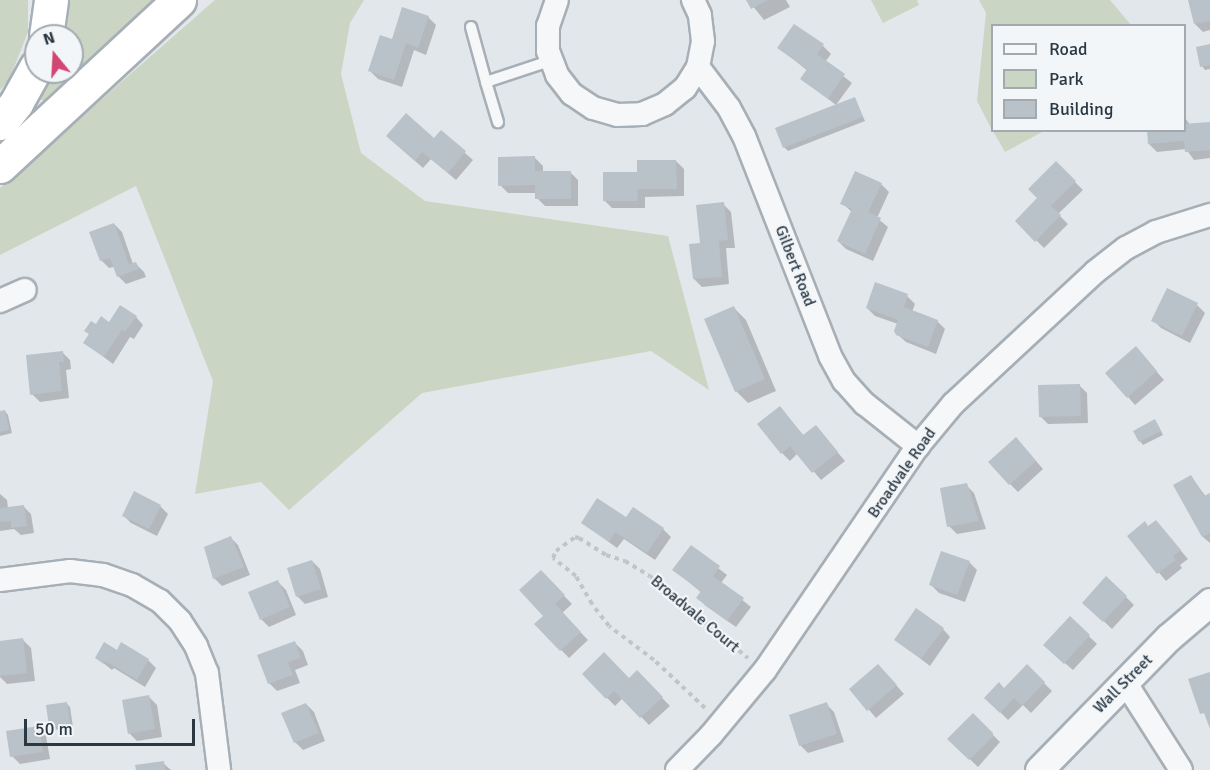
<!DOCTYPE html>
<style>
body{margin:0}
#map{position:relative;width:1210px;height:770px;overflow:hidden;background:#e2e7eb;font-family:Signika,sans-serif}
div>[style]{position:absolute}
.green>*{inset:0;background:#cbd5c3}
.shadow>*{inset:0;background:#0003}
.building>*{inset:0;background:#b9c1c9}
.path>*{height:4px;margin-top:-2px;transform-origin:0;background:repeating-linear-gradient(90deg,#c0c5ca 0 4.5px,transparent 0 9px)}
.roads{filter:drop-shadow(2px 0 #a7afb6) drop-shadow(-2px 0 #a7afb6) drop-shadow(0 2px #a7afb6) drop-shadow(0 -2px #a7afb6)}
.service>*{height:10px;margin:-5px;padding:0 5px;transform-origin:5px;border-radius:5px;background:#f5f7f9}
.minor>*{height:22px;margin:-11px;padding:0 11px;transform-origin:11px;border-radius:11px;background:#f5f7f9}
.tertiary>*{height:27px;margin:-13.5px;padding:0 13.5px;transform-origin:13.5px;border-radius:13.5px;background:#f5f7f9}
.motorway>*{height:33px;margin:-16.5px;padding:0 16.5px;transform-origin:16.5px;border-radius:16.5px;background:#fff}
span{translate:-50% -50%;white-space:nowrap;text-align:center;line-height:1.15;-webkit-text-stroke:4.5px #f2f6f8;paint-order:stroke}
.street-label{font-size:16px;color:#2a3844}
.legend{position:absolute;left:991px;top:24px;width:195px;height:108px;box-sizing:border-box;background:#f2f6f8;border:2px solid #a2aab0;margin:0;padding:8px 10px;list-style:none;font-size:18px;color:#2a3844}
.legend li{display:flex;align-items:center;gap:12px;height:30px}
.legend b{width:30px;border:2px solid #a2aab0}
.north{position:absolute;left:24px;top:24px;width:60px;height:60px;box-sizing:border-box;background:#f2f6f8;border:2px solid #a2aab0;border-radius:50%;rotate:342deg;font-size:16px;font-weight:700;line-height:24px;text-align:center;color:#2a3844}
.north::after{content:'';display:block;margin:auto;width:21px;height:27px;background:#d24673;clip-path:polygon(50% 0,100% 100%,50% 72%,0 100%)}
.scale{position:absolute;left:24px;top:719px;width:171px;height:27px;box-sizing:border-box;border:3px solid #2a3844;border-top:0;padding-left:8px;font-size:18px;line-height:21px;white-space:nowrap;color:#2a3844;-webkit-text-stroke:4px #f2f6f8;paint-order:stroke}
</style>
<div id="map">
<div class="green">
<div style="clip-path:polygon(0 0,28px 0,28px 32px,9px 80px,0 90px)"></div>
<div style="clip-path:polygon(59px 0,158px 0,48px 103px,32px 95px,46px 72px,72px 72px,72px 36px,56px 36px)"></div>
<div style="clip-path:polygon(215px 0,364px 0,350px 23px,341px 74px,361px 153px,425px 201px,668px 236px,709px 390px,651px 351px,422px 393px,289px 510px,261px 482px,195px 494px,213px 381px,136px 186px,0 255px,0 188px)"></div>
<div style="clip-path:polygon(871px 0,917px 0,919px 5px,883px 23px)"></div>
<div style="clip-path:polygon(979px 0,1110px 0,1131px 25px,992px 26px,992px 130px,977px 101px,986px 13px)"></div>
<div style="clip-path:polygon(993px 131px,1044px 131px,1005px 152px)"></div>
</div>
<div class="shadow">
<div style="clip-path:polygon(748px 0,786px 0,790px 7px,764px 20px)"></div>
<div style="clip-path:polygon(1184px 0,1210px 0,1210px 30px,1203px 32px,1195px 24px,1190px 0)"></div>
<div style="clip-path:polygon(428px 17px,436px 25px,426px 55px,414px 50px,402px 87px,378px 79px,370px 71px,393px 41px)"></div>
<div style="clip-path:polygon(1210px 45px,1210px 69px,1205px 70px,1202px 66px)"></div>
<div style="clip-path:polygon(823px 46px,831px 54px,825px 62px,852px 83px,836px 105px,802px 79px,808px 71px,779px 48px)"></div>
<div style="clip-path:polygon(855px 99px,865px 121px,788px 151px,784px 147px)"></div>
<div style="clip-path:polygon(1184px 116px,1190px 125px,1210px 124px,1210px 158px,1194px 160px,1186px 149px,1157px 152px,1149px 144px,1184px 130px)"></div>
<div style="clip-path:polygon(441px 132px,473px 160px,456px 180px,431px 159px,423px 168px,396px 144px,434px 140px)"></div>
<div style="clip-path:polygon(535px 158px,543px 166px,543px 172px,570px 172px,578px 180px,578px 206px,545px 206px,537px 198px,537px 193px,508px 193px,500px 185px)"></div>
<div style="clip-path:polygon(676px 161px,684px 169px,684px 196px,645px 197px,645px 208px,612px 208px,604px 200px,638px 174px)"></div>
<div style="clip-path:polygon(1056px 163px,1083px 190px,1058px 214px,1068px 224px,1044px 248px,1017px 221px,1039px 198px)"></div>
<div style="clip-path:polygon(881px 184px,889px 192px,877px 218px,888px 227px,873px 261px,846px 249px,838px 241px,852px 212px,842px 203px)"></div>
<div style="clip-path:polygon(723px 204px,731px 212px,735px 248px,726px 248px,729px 284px,702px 287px,694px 279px,702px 244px)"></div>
<div style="clip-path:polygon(114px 224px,122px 232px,133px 264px,136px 264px,144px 272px,146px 277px,126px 284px,118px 276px,114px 267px,109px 268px,101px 260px)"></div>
<div style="clip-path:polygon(1176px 293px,1197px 305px,1205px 313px,1190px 343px,1161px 328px,1153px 320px)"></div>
<div style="clip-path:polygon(907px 296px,915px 304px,912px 312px,937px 321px,945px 329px,936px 354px,906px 342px,897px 334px,898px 324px,875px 316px,867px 308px)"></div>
<div style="clip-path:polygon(734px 308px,746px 320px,776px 391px,748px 403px,736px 391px)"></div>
<div style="clip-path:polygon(136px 317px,143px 325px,134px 339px,130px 337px,113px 364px,85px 343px,90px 335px,86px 331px)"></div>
<div style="clip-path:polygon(62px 352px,70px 360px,71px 369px,66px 370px,69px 398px,40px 402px,32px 394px)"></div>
<div style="clip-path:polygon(1143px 356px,1164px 380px,1135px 405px,1128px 397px)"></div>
<div style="clip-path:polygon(1079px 385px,1087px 393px,1088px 423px,1048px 424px,1040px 416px)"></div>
<div style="clip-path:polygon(780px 408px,804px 436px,816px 427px,845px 461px,821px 480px,798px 453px,790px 461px,782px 453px)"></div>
<div style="clip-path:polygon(5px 411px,8px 415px,12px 433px,0 436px,0 412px)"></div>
<div style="clip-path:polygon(1158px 425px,1163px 435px,1143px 445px,1140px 441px)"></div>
<div style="clip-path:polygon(1024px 447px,1043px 469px,1018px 492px,1010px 484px)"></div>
<div style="clip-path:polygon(1191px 476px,1206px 497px,1210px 494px,1210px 543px,1203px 537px,1175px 486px)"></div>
<div style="clip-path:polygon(966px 485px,974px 493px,986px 529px,957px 534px,949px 526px)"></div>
<div style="clip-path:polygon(0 494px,7px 500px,8px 508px,23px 506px,31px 514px,34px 533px,21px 535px,14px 529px,0 531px)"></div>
<div style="clip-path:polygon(160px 506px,168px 514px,157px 536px,131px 523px,123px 515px)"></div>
<div style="clip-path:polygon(1156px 522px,1188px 559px,1180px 565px,1182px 568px,1166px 581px,1129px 537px)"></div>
<div style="clip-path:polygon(583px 523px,663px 529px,671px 537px,655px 560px,624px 539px,617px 548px)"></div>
<div style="clip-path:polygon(230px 537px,238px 545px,250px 575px,222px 586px,214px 578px)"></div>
<div style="clip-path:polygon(691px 547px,727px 575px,721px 583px,751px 607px,736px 627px,706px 606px,698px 598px,702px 593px,674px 570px)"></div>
<div style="clip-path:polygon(312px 561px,320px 569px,328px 597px,305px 604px,297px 596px)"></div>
<div style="clip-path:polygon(969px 562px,977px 570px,965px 602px,939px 593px,931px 585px)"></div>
<div style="clip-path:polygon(541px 572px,572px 604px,562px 613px,588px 640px,569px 658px,536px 624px,546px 616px)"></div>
<div style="clip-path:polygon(278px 582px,286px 590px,296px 615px,269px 627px,261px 619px)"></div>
<div style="clip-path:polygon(1126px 597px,1134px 605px,1112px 629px,1092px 610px)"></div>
<div style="clip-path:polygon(1070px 618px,1097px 644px,1073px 670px,1053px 653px)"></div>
<div style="clip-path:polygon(943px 629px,950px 637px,930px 666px,896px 640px)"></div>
<div style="clip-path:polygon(23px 640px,31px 648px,35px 681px,7px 684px,0 677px,0 643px)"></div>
<div style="clip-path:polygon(295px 643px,303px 651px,308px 665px,295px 670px,300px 683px,277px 691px,269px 683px)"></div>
<div style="clip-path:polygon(117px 652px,148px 660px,156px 668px,145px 687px,114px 668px,112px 670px,97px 658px)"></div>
<div style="clip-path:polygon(1027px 666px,1052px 691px,1031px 713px,1023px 705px,1008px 720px,986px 698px,1004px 690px)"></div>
<div style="clip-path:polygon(637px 672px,670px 706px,649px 725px,623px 698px,615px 706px,584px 674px,629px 680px)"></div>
<div style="clip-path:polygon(886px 674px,904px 694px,876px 718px,851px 689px)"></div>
<div style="clip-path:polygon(149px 697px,157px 705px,162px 737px,137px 741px,129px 733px)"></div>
<div style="clip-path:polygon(66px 703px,70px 707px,73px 727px,54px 730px,51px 726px)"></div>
<div style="clip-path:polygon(306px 704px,314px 712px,325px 741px,303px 750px,295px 742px)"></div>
<div style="clip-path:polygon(826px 704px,834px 712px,844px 742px,808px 753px,800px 745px)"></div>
<div style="clip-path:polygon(973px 715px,1000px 742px,978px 767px,949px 739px)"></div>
<div style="clip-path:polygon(38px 728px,46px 736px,50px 759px,20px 764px,12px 756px)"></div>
<div style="clip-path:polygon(163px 763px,171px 770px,137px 770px)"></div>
</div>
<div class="building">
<div style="clip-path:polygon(746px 0,768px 0,751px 9px)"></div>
<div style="clip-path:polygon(1188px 0,1210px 0,1210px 21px,1194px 24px)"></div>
<div style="clip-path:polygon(402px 7px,429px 16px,418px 48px,406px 43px,394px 80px,368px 71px,380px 35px,392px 39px)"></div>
<div style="clip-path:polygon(794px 24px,824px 44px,817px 54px,845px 74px,828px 99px,800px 79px,807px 69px,777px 48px)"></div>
<div style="clip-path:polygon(1210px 44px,1210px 65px,1200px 67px,1196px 47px)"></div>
<div style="clip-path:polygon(855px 97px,863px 117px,783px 148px,775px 128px)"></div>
<div style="clip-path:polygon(406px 113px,434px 138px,441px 130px,466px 151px,448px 173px,422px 152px,415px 161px,386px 136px)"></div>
<div style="clip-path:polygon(1210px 122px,1210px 150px,1185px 152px,1184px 141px,1148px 144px,1147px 130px,1184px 130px,1184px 124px)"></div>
<div style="clip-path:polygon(535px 156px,535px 171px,571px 171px,571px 199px,535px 199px,535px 185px,498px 186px,498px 157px)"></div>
<div style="clip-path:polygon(637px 160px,676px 160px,677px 189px,637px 189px,638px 201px,603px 201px,603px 172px,637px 172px)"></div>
<div style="clip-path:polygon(1056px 161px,1076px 181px,1051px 206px,1061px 215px,1035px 242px,1015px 221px,1037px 198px,1028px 189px)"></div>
<div style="clip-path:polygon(855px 171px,882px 183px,868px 212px,881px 218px,865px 254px,837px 241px,852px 209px,840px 204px)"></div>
<div style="clip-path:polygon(724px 202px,728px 240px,719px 241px,722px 277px,693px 279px,689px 244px,700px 243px,696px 205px)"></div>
<div style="clip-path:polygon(114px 223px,129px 264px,136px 262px,139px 269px,117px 277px,110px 258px,100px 261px,89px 232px)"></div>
<div style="clip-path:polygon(875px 282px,908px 294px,904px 307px,938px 320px,928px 347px,896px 335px,894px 331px,898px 320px,866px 308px)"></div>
<div style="clip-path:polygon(1167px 288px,1198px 303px,1182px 336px,1151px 321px)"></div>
<div style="clip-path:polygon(120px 305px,137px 316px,125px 332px,122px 330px,104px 357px,83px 343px,89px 334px,84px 331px,91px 321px,96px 324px,101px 316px,109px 322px)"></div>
<div style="clip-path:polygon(734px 306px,765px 379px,735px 392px,704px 319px)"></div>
<div style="clip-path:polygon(1136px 346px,1157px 371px,1127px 398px,1105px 373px)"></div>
<div style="clip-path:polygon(63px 351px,64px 362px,59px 362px,62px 391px,30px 395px,26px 355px)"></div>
<div style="clip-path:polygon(1080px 384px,1081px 416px,1039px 417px,1038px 385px)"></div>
<div style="clip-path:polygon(780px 406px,803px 435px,816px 425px,838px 452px,812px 473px,790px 446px,781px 454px,757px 424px)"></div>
<div style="clip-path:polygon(5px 410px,9px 430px,0 432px,0 411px)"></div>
<div style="clip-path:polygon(1155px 419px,1161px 431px,1139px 442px,1133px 431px)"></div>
<div style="clip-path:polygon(1016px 437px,1036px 461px,1009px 485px,988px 462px)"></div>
<div style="clip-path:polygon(1191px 475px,1204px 496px,1210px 493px,1210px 533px,1202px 537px,1173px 485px)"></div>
<div style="clip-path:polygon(967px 483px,979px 521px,947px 527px,940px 488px)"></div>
<div style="clip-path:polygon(134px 491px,161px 505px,149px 529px,122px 516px)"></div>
<div style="clip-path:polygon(597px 498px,626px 517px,633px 507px,664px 528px,647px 553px,615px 532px,609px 542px,581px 523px)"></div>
<div style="clip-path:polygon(24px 505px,27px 526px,11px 528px,11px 521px,0 522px,0 508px)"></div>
<div style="clip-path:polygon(1156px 520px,1181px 550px,1173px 556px,1176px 560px,1157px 574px,1127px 536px,1145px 521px,1148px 526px)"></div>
<div style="clip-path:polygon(231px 536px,244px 567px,213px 579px,204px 547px)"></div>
<div style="clip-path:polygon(691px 545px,720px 566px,713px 576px,744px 598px,727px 621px,696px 598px,701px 591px,672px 570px)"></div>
<div style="clip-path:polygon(941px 551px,970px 561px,957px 595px,929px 585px)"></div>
<div style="clip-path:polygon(312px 560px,321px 589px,296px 597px,287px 568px)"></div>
<div style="clip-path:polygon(541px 570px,565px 595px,555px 604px,581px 632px,560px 651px,534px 624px,543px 616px,519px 590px)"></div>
<div style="clip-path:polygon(1106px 576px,1127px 596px,1103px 622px,1082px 603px)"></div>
<div style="clip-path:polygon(278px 580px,290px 607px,260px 620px,248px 592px)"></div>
<div style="clip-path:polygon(916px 608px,944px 628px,921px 659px,894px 640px)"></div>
<div style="clip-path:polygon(1070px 616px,1090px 635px,1064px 664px,1043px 645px)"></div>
<div style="clip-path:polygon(23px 638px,27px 673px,0 676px,0 641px)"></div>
<div style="clip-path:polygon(295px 641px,301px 658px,288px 662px,293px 675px,268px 684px,257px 655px)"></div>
<div style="clip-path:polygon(104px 642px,117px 650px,121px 642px,149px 659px,137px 680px,105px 661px,104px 664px,95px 658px)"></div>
<div style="clip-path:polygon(604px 652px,629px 678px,637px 670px,663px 697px,640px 718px,614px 691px,606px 699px,582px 674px)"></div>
<div style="clip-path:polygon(878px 664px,897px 685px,867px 711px,849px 689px)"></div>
<div style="clip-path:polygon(1027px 664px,1045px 682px,1022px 706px,1014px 698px,1000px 713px,984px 698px,999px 682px,1004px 688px)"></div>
<div style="clip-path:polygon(1210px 672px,1210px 729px,1204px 713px,1200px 714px,1188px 679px)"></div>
<div style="clip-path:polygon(149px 695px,155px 729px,128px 734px,122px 700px)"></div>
<div style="clip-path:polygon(67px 702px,70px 724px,49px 727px,46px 705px)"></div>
<div style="clip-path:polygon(827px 702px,837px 734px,799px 746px,789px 715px)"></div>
<div style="clip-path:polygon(306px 703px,319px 733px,294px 743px,281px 713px)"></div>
<div style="clip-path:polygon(973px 713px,993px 733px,993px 737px,969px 760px,947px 739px)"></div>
<div style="clip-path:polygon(39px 726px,43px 752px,10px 757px,6px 731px)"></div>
<div style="clip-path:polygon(164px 761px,165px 770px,136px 770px,135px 765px)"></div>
</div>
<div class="path">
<div style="left:705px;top:708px;width:70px;rotate:-136.7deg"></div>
<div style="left:654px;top:660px;width:56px;rotate:-142.9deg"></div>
<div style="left:609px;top:626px;width:28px;rotate:-128deg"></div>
<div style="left:592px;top:604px;width:32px;rotate:-120deg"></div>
<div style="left:576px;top:576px;width:29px;rotate:-142deg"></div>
<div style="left:553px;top:558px;width:8px;rotate:-67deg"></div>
<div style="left:556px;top:551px;width:24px;rotate:-36deg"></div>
<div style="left:575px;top:537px;width:4px;rotate:14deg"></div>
<div style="left:579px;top:538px;width:32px;rotate:32deg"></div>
<div style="left:606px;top:555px;width:20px;rotate:18deg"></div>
<div style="left:625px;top:561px;width:29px;rotate:31deg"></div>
<div style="left:650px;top:576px;width:29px;rotate:36deg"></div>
<div style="left:673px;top:593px;width:33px;rotate:44deg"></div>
<div style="left:697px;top:616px;width:66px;rotate:39.5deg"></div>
</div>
<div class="roads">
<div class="service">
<div style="left:471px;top:27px;width:57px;rotate:74.7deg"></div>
<div style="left:486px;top:82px;width:70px;rotate:-18.4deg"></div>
<div style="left:486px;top:82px;width:42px;rotate:73.3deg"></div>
</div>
<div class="minor">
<div style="left:557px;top:0;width:28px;rotate:109deg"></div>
<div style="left:548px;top:26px;width:25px;rotate:90deg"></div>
<div style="left:548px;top:51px;width:26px;rotate:69deg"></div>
<div style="left:557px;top:75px;width:24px;rotate:52deg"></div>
<div style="left:572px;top:94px;width:25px;rotate:34deg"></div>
<div style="left:593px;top:108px;width:25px;rotate:16deg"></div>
<div style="left:617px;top:115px;width:25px;rotate:-2deg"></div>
<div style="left:642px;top:114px;width:25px;rotate:-23deg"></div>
<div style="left:665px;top:104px;width:26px;rotate:-39deg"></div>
<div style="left:685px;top:88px;width:25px;rotate:-58deg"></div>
<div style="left:698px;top:67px;width:26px;rotate:-79deg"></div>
<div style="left:703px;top:41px;width:26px;rotate:-97deg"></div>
<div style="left:700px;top:15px;width:17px;rotate:-115deg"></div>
<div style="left:698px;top:67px;width:51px;rotate:52.9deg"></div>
<div style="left:729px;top:108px;width:32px;rotate:62deg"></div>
<div style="left:744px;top:136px;width:236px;rotate:68.6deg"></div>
<div style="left:830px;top:356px;width:29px;rotate:61deg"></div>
<div style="left:844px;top:381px;width:31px;rotate:48deg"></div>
<div style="left:865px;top:404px;width:68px;rotate:38.4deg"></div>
<div style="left:0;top:301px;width:27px;rotate:-24deg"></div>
<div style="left:0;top:580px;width:71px;rotate:-7.3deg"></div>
<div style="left:70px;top:571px;width:33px;rotate:7deg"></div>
<div style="left:103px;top:575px;width:31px;rotate:19deg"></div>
<div style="left:132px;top:585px;width:32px;rotate:30deg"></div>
<div style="left:160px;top:601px;width:28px;rotate:45deg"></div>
<div style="left:180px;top:621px;width:30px;rotate:57deg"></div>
<div style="left:196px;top:646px;width:29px;rotate:68deg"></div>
<div style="left:207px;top:673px;width:98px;rotate:82.9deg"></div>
<div style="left:1125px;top:682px;width:104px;rotate:57.5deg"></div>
<div style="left:677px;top:770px;width:49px;rotate:-45.8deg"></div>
<div style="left:711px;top:735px;width:85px;rotate:-50.3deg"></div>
<div style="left:765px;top:670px;width:271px;rotate:-55.7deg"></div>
<div style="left:918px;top:446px;width:55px;rotate:-50.2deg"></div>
<div style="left:953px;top:404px;width:194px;rotate:-42.9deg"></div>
<div style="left:1095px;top:272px;width:39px;rotate:-38deg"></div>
<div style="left:1126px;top:248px;width:34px;rotate:-28deg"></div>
<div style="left:1156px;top:232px;width:57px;rotate:-17.5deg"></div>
</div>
<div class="tertiary">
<div style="left:1039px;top:770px;width:186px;rotate:-45.7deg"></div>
<div style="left:1169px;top:637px;width:54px;rotate:-40.5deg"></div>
</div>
<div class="motorway">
<div style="left:46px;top:36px;width:36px;rotate:-82deg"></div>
<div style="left:0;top:123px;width:26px;rotate:-51deg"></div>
<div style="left:16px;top:103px;width:41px;rotate:-60.9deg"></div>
<div style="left:0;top:166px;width:244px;rotate:-42.8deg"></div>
</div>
</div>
<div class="street-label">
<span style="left:795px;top:266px;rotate:69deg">Gilbert Road</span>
<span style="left:902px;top:473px;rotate:-55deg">Broadvale Road</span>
<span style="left:695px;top:614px;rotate:40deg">Broadvale Court</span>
<span style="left:1123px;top:684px;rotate:-45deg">Wall Street</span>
</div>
<ul class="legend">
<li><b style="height:8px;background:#f5f7f9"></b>Road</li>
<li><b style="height:16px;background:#cbd5c3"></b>Park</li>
<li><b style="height:16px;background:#b9c1c9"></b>Building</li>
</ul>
<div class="north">N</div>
<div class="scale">50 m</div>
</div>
